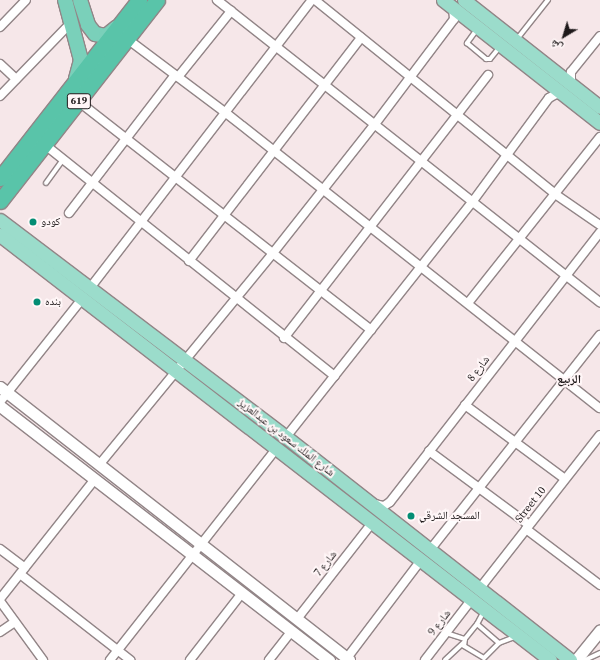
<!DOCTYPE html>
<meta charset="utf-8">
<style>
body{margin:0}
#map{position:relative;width:600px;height:660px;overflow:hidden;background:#f6e7e9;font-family:"Source Serif 4","Noto Naskh Arabic",serif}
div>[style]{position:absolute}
.roads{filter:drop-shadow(1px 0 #928587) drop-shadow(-1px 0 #928587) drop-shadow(0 1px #928587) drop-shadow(0 -1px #928587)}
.service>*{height:4px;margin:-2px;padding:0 2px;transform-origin:2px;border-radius:2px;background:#fff}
.minor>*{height:8px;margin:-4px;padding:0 4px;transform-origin:4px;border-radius:4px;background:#fff}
.tertiary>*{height:11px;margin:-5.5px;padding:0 5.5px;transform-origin:5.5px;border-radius:5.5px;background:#fff}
.primary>*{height:13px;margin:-6.5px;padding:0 6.5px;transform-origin:6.5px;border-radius:6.5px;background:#9bdccb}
.trunk>*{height:14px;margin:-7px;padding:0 7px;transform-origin:7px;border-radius:7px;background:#7ad0ba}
.motorway>*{height:15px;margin:-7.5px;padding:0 7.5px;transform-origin:7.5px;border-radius:7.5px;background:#59c4a9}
.dots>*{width:11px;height:11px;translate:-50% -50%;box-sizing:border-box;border:2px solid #fff6f7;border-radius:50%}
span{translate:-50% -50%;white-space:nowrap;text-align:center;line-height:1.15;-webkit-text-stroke:4px #fff6f7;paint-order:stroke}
.shield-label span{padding:1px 3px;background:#fff6f7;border:1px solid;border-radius:3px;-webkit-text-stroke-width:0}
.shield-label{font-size:10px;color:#1e191a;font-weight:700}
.poi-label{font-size:11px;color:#1e191a}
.left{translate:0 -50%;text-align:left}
.street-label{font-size:11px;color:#1e191a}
.neighbourhood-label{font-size:12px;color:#1e191a;font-weight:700}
.north{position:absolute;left:544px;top:16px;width:40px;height:40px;-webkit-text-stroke:3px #fff6f7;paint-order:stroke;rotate:218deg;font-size:11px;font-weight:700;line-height:16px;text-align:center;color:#1e191a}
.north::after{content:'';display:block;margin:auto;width:14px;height:18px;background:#1e191a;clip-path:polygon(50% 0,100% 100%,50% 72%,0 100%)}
</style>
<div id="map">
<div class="roads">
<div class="service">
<div style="left:475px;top:32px;width:14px;rotate:126deg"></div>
<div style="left:467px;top:43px;width:25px;rotate:40deg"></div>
<div style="left:486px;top:59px;width:4px"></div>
<div style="left:490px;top:59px;width:13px;rotate:-51deg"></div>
<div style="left:517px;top:39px;width:50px;rotate:-51.5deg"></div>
<div style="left:46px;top:183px;width:27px;rotate:-54deg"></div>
<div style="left:484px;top:611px;width:15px;rotate:118deg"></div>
<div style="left:477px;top:624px;width:29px;rotate:41deg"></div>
<div style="left:499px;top:643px;width:17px;rotate:-21deg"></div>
<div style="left:477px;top:624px;width:19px;rotate:129deg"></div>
<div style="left:465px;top:639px;width:7px;rotate:98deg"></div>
<div style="left:464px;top:646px;width:23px;rotate:31deg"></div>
<div style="left:484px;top:658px;width:21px;rotate:-45deg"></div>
<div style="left:446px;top:633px;width:20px;rotate:18deg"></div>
<div style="left:445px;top:660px;width:26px;rotate:-43deg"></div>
<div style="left:585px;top:660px;width:17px;rotate:-25deg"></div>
</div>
<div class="minor">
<div style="left:217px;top:0;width:488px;rotate:38.3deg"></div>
<div style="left:315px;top:0;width:309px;rotate:38.9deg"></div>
<div style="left:555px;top:194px;width:55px;rotate:34.6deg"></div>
<div style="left:0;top:27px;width:37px;rotate:-46deg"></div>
<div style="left:126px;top:38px;width:125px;rotate:36.9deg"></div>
<div style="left:226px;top:113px;width:476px;rotate:38.3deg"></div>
<div style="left:0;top:64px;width:22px;rotate:43deg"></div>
<div style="left:178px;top:77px;width:85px;rotate:-51.2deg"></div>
<div style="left:571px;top:84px;width:12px;rotate:-90deg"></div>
<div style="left:571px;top:72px;width:46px;rotate:-51.1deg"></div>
<div style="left:0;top:96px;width:95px;rotate:-45.9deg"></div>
<div style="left:78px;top:101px;width:372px;rotate:38deg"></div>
<div style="left:44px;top:144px;width:372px;rotate:38.6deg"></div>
<div style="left:69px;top:213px;width:174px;rotate:-52.5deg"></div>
<div style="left:189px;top:261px;width:282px;rotate:-52.4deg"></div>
<div style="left:90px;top:288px;width:364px;rotate:-52.4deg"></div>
<div style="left:468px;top:303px;width:212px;rotate:-51.5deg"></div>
<div style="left:284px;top:338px;width:333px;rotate:-52.2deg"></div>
<div style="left:0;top:402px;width:132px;rotate:-51.5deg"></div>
<div style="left:465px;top:405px;width:124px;rotate:36.5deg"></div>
<div style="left:286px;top:437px;width:301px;rotate:-51.6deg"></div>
<div style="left:473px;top:201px;width:128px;rotate:-53.6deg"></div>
<div style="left:549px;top:98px;width:8px;rotate:-30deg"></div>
<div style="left:556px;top:94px;width:8px;rotate:7deg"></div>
<div style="left:429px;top:451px;width:124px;rotate:36.5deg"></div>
<div style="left:99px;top:465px;width:274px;rotate:-50.6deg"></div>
<div style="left:273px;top:253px;width:164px;rotate:-51.7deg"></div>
<div style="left:375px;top:124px;width:131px;rotate:-53deg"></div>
<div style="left:454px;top:19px;width:11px;rotate:-95deg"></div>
<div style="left:375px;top:504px;width:9px;rotate:13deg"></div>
<div style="left:384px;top:506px;width:7px;rotate:-34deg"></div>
<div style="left:390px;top:502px;width:342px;rotate:-52.1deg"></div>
<div style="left:526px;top:529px;width:93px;rotate:37.1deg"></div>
<div style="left:0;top:549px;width:31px;rotate:37deg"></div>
<div style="left:430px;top:550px;width:274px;rotate:-51.7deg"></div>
<div style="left:20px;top:574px;width:140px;rotate:38deg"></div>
<div style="left:480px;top:588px;width:194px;rotate:-51.9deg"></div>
<div style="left:0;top:599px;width:153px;rotate:-51.6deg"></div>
<div style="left:0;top:601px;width:73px;rotate:53.9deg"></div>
<div style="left:297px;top:619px;width:122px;rotate:-52deg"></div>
<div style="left:0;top:632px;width:18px;rotate:-34deg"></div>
<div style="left:347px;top:658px;width:123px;rotate:-52.9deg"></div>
<div style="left:110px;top:660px;width:268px;rotate:-51.8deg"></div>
<div style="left:190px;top:660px;width:85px;rotate:-52.2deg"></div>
<div style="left:269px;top:660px;width:37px;rotate:-52deg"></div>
<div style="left:425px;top:660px;width:77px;rotate:-52.4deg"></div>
</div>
<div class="tertiary">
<div style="left:0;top:387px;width:443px;rotate:38deg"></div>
<div style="left:0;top:406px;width:416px;rotate:37.7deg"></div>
<div style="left:576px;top:660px;width:38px;rotate:-51deg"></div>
</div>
<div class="primary">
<div style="left:443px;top:0;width:199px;rotate:38.1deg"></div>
<div style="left:464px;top:0;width:173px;rotate:38.2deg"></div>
<div style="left:0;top:220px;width:359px;rotate:37.2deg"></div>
<div style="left:286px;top:437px;width:361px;rotate:38.1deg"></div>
<div style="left:0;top:235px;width:695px;rotate:37.69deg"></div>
</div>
<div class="trunk">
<div style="left:65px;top:0;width:62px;rotate:75.1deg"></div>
<div style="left:81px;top:60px;width:20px;rotate:105deg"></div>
<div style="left:80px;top:0;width:26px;rotate:72deg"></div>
<div style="left:88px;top:25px;width:11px;rotate:52deg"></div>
<div style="left:95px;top:34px;width:11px;rotate:10deg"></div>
<div style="left:106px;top:36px;width:14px;rotate:-39deg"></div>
</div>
<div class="motorway">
<div style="left:0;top:178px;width:226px;rotate:-52deg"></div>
<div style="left:0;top:201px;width:255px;rotate:-52deg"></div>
</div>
</div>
<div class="dots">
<div style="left:33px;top:222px;background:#038d74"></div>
<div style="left:37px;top:302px;background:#038d74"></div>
<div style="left:411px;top:516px;background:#038d74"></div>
</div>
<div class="shield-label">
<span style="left:79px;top:101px">619</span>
</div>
<div class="poi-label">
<span class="left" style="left:41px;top:222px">كودو</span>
<span class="left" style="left:45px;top:302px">بنده</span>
<span class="left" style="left:419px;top:516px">المسجد الشرقي</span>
</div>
<div class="street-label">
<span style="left:479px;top:369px;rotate:-52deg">شارع 8</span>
<span style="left:286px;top:438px;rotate:38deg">شارع الملك سعود بن عبدالعزيز</span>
<span style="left:531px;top:505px;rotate:-52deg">Street 10</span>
<span style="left:326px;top:564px;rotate:-52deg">شارع 7</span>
<span style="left:440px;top:623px;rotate:-52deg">شارع 9</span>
</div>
<div class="neighbourhood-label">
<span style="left:569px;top:380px">الربيع</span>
</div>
<div class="north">ش</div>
</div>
